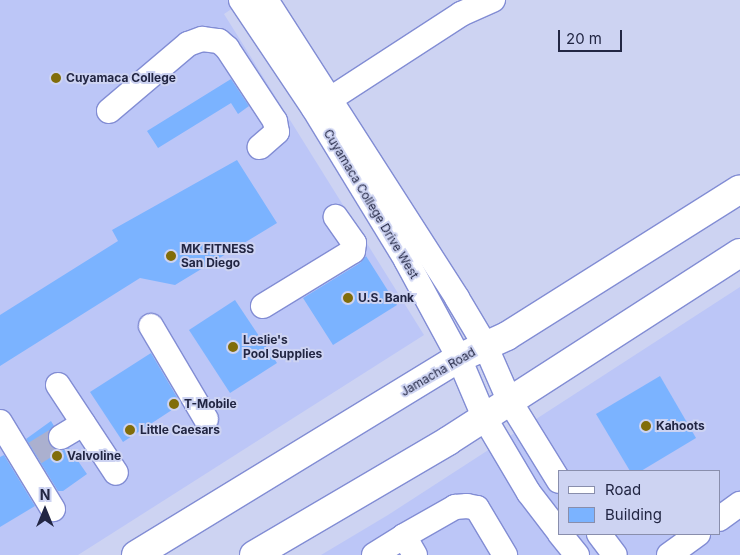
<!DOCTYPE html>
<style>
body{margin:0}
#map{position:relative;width:740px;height:555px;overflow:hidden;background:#cdd3f2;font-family:Inter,sans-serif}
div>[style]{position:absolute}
.built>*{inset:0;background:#bcc6f7}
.building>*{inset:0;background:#7bb3ff}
.minor-tunnel>*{height:24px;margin-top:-12px;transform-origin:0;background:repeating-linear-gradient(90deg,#abb0cf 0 24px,transparent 0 36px)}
.roads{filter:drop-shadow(1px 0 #828dd4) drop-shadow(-1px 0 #828dd4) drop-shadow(0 1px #828dd4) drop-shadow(0 -1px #828dd4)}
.minor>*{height:24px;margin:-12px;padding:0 12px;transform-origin:12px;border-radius:12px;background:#fff}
.major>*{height:28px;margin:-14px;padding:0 14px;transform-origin:14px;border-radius:14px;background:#fff}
.dots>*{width:14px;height:14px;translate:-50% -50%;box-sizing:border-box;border:2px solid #cdd3f2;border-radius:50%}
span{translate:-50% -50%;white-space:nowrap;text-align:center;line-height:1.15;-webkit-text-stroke:4px #cdd3f2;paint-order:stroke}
.poi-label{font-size:12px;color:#222643;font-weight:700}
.left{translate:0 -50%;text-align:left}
.street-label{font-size:12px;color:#222643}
.legend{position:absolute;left:558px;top:470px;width:162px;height:65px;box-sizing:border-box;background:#cdd3f2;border:1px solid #898eac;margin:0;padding:6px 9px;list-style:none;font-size:15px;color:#222643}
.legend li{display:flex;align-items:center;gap:10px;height:25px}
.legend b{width:25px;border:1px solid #898eac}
.north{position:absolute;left:20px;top:485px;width:50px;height:50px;-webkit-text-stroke:4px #cdd3f2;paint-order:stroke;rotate:0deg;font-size:14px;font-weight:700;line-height:20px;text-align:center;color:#222643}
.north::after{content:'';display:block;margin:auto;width:18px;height:22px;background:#222643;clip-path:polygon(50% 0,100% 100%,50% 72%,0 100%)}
.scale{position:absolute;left:558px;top:30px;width:64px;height:22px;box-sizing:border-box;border:2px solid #222643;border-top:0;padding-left:6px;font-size:15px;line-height:18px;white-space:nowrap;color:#222643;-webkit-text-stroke:4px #cdd3f2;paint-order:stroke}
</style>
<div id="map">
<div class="built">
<div style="clip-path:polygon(0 0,245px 0,224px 14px,424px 335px,78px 555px,0 555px)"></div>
<div style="clip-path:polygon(evenodd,740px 287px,740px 555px,321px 555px,388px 515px,740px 287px,559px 471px,719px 471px,719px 534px,559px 534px,559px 471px)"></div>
</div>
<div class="building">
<div style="clip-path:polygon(231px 79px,249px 106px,238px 114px,231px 103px,158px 148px,147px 131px)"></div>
<div style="clip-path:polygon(237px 160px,277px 223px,175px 285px,140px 278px,0 366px,0 315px,118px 241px,112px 230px)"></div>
<div style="clip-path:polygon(366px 256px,397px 305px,333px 345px,303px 298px,360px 263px)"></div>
<div style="clip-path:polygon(235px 300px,277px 363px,230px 393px,189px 330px)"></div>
<div style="clip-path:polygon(151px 353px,181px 404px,123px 442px,90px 392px)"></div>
<div style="clip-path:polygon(660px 376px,696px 438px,641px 471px,630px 471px,596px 414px)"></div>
<div style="clip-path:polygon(51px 421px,54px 426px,47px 437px,49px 444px,61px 451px,69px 448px,87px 474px,63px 491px,58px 491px,26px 439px)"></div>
<div style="clip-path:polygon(4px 455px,35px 506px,0 527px,0 457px)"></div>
</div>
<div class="minor-tunnel">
<div style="left:35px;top:453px;width:31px;rotate:-32deg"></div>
</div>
<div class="roads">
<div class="minor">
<div style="left:241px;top:0;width:131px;rotate:56.2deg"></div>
<div style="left:314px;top:109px;width:177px;rotate:58.6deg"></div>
<div style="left:406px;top:260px;width:111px;rotate:61.6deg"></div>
<div style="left:459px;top:358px;width:64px;rotate:67deg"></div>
<div style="left:484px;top:417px;width:88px;rotate:59.4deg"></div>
<div style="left:529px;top:493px;width:49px;rotate:52.4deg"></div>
<div style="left:266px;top:0;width:354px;rotate:57.3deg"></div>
<div style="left:457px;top:298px;width:55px;rotate:59.2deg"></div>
<div style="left:485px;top:345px;width:60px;rotate:66.4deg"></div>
<div style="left:509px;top:400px;width:95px;rotate:58.3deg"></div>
<div style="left:318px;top:107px;width:171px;rotate:-33deg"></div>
<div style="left:461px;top:14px;width:35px;rotate:-24deg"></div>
<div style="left:109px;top:111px;width:104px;rotate:-40.3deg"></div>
<div style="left:188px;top:44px;width:15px;rotate:-20deg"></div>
<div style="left:202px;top:39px;width:17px;rotate:7deg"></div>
<div style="left:219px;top:41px;width:11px;rotate:41deg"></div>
<div style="left:227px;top:48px;width:87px;rotate:56.7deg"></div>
<div style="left:275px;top:121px;width:11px;rotate:80deg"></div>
<div style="left:277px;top:132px;width:23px;rotate:139deg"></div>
<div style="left:263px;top:306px;width:105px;rotate:-31.4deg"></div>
<div style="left:353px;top:251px;width:8px;rotate:-83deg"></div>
<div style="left:354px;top:243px;width:32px;rotate:-125deg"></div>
<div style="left:151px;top:326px;width:108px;rotate:59.4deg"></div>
<div style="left:58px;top:385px;width:105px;rotate:56.6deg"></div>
<div style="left:0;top:422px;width:102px;rotate:58.7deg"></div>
<div style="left:61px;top:437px;width:26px;rotate:-31deg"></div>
<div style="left:719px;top:519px;width:26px;rotate:-36deg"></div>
<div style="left:560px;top:534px;width:27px;rotate:51deg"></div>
<div style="left:599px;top:534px;width:26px;rotate:53deg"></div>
<div style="left:374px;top:555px;width:36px;rotate:-32deg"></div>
<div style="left:415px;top:555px;width:22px;rotate:-120deg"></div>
<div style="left:404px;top:536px;width:59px;rotate:-29.6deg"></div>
<div style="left:455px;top:507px;width:12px;rotate:-5deg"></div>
<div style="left:467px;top:506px;width:10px;rotate:11deg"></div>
<div style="left:477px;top:508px;width:55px;rotate:59.2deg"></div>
<div style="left:669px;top:555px;width:36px;rotate:-36deg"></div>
</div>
<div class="major">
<div style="left:136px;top:555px;width:378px;rotate:-31.4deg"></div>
<div style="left:459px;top:358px;width:53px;rotate:-24.6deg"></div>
<div style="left:507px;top:336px;width:275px;rotate:-32.2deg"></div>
<div style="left:254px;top:555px;width:225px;rotate:-30.4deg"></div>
<div style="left:448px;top:441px;width:347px;rotate:-32.8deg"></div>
</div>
</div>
<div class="dots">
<div style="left:56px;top:78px;background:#816d09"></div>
<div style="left:171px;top:256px;background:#816d09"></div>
<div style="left:348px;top:298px;background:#816d09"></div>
<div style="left:233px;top:347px;background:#816d09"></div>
<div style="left:174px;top:404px;background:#816d09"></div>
<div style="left:646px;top:426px;background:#816d09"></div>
<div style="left:130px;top:430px;background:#816d09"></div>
<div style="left:57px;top:456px;background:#816d09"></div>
</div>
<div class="poi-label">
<span class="left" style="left:66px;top:78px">Cuyamaca College</span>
<span class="left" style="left:181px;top:256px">MK FITNESS<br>San Diego</span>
<span class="left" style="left:358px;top:298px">U.S. Bank</span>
<span class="left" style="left:243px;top:347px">Leslie's<br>Pool Supplies</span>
<span class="left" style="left:184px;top:404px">T-Mobile</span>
<span class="left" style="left:656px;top:426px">Kahoots</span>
<span class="left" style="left:140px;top:430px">Little Caesars</span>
<span class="left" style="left:67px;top:456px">Valvoline</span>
</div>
<div class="street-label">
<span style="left:371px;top:204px;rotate:59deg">Cuyamaca College Drive West</span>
<span style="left:438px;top:372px;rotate:-30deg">Jamacha Road</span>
</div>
<ul class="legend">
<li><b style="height:6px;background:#fff"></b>Road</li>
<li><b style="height:14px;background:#7bb3ff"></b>Building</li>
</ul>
<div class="north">N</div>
<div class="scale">20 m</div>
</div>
